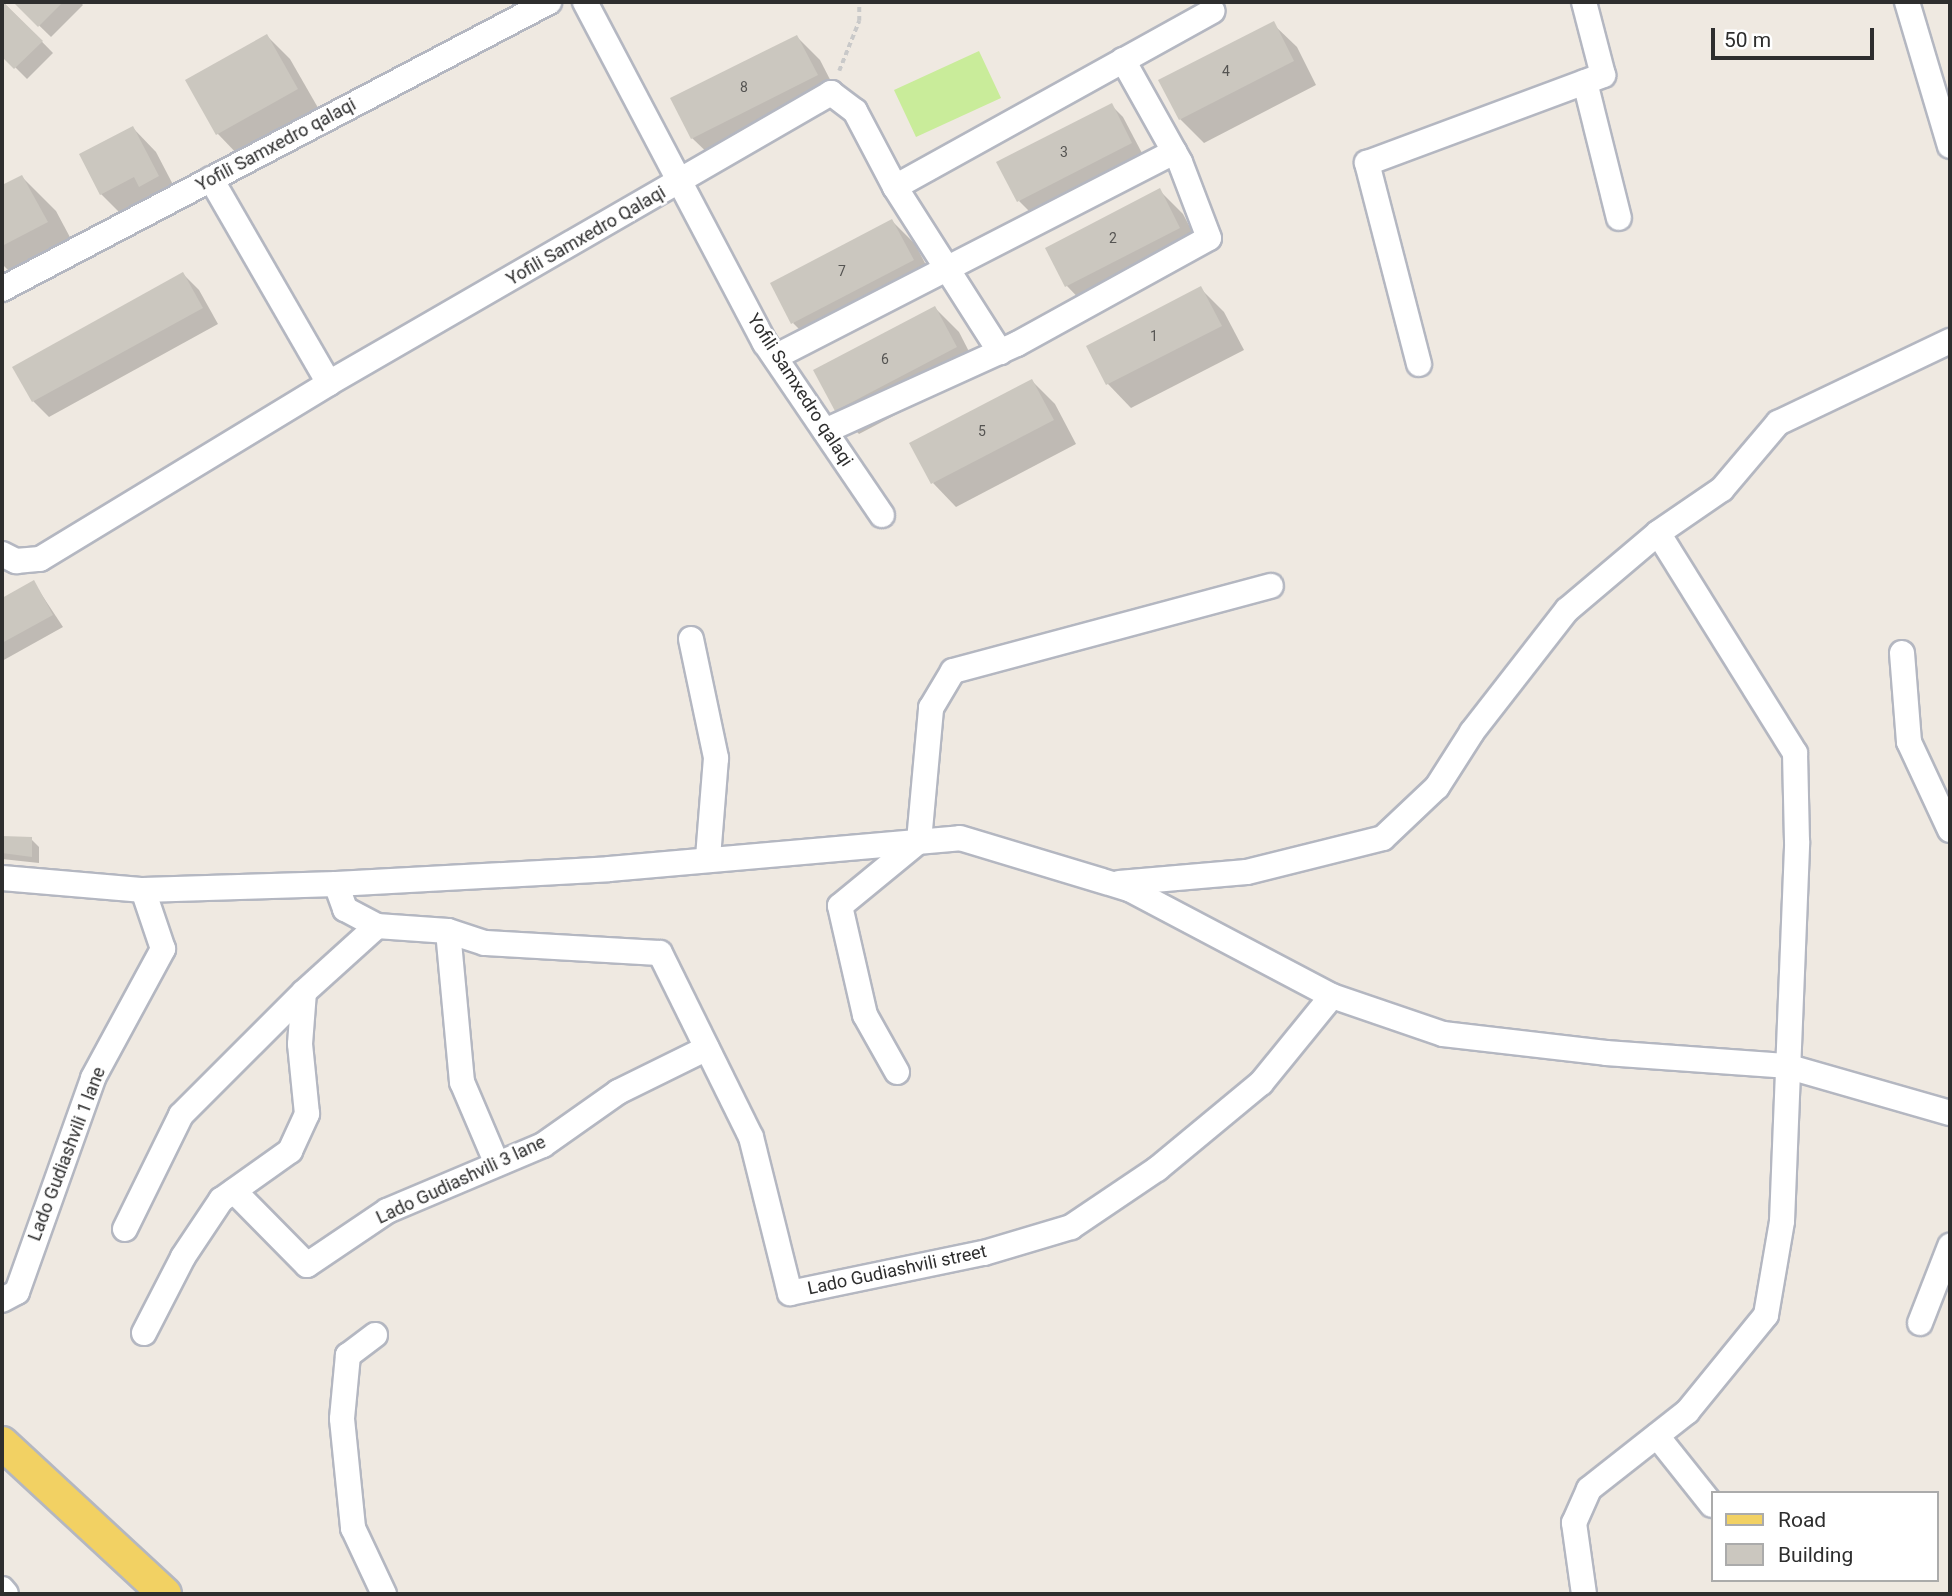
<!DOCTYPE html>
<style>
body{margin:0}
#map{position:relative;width:1952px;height:1596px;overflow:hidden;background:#efe9e1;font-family:Roboto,sans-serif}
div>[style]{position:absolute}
.pitch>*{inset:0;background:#c9ec9a}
.shadow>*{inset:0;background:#0003}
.building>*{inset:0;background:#cbc7bf}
.path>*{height:3.5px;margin-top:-1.75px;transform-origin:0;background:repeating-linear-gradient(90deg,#c9c9c9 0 5px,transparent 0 8.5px)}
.roads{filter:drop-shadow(2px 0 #b4b7c1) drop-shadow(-2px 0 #b4b7c1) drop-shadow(0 2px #b4b7c1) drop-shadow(0 -2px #b4b7c1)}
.minor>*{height:24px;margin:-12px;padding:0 12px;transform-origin:12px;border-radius:12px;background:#fff}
.major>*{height:32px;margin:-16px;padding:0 16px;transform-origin:16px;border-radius:16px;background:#f2d163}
span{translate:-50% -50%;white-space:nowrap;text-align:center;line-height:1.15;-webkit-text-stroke:5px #fff;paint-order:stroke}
.number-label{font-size:14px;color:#555452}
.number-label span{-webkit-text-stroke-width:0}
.street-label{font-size:18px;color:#2e2e2e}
.frame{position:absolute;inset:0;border:4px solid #2e2e2e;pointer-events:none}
.legend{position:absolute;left:1711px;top:1491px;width:228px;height:91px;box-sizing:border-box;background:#fff;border:2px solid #ababab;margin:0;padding:9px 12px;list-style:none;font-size:21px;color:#2e2e2e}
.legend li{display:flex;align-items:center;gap:14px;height:35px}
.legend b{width:35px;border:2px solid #ababab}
.scale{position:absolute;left:1711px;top:28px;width:163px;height:32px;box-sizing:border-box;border:4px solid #2e2e2e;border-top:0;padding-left:9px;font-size:21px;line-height:24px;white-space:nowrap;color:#2e2e2e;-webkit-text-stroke:5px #fff;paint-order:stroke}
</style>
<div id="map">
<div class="pitch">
<div style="clip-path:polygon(979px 51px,1001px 98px,916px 137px,894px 90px)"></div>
</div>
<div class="shadow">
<div style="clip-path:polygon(15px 2px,80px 2px,83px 5px,51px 37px)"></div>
<div style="clip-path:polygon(4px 3px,53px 53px,27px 79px,2px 54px)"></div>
<div style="clip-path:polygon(1273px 24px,1297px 47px,1316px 85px,1204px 143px,1180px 119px,1161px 81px)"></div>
<div style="clip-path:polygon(267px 36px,290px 59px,321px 113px,241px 158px,218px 134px,187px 80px)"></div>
<div style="clip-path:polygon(797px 37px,820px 60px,840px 99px,716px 161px,692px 138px)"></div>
<div style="clip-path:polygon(1111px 105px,1123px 117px,1143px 155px,1030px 212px,1019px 201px)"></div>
<div style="clip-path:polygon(133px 128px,156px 152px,181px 200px,124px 217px,101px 194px)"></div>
<div style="clip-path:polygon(22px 177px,56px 211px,80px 256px,24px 286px,2px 264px,2px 187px)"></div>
<div style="clip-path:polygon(1160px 191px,1183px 214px,1203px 252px,1090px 310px,1067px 286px,1047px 248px)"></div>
<div style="clip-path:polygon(892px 221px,915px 244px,936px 284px,816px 346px,793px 323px)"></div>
<div style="clip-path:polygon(183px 274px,199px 290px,218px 324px,49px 417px,33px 401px)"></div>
<div style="clip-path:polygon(1200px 288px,1224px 312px,1244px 350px,1131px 408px,1108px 384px,1088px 346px)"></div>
<div style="clip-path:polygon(935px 308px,959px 332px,979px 371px,859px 434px,836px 410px)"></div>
<div style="clip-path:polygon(1032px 381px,1055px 404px,1076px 444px,956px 507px,933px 483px)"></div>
<div style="clip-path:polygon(34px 583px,63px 627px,2px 661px,2px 600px)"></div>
<div style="clip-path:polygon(2px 838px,31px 839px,39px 847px,39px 863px,2px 859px)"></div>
</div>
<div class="building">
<div style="clip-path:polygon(3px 2px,43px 41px,14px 69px,2px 57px)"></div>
<div style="clip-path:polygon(13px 2px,63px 2px,38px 27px)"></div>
<div style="clip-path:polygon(1274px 21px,1294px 61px,1179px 120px,1158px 80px)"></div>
<div style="clip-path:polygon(267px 34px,298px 89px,216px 135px,185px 80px)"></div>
<div style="clip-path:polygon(797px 35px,818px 75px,691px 139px,670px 98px)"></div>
<div style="clip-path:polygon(1112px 103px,1132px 143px,1017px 202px,996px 162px)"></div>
<div style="clip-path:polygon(133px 126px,159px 176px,139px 187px,134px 177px,100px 195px,79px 154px)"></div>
<div style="clip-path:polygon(22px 175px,48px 222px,2px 246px,2px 185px)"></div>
<div style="clip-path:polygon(1160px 188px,1180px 228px,1065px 287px,1045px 248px)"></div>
<div style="clip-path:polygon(892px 219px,914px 260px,791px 324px,770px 283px)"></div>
<div style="clip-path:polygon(183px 272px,203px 308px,32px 402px,12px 367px)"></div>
<div style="clip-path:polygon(1201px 286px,1222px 326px,1106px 385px,1086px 346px)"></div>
<div style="clip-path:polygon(935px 306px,957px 347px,835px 411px,813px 370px)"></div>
<div style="clip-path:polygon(1032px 379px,1054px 420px,931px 484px,909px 443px)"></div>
<div style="clip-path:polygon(34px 580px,53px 615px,2px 643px,2px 598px)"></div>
<div style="clip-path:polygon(2px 836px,32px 837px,32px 857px,2px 853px)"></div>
</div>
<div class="path">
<div style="left:839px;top:71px;width:54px;rotate:-68.2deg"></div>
<div style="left:859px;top:21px;width:19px;rotate:-90deg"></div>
</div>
<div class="roads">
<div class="minor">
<div style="left:585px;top:2px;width:386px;rotate:62.2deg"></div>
<div style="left:765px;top:343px;width:208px;rotate:55.8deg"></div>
<div style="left:1907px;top:2px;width:150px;rotate:73.4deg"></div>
<div style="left:1585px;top:82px;width:140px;rotate:76deg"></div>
<div style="left:211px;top:179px;width:236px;rotate:60deg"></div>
<div style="left:895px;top:187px;width:363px;rotate:-29deg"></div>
<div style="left:2px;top:289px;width:618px;rotate:-27.69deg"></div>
<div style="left:775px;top:357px;width:449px;rotate:-27.2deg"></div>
<div style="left:1419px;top:364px;width:208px;rotate:-104.5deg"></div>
<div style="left:1367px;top:163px;width:252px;rotate:-20.4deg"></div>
<div style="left:1603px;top:75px;width:75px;rotate:-104.6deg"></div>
<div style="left:825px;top:431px;width:211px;rotate:-24.4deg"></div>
<div style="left:1017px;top:344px;width:219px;rotate:-28.9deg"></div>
<div style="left:1209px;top:238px;width:81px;rotate:-110.9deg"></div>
<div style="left:1180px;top:162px;width:117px;rotate:-119.2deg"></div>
<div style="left:2px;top:554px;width:16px;rotate:27deg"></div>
<div style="left:16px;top:561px;width:24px;rotate:-5deg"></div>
<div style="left:40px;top:559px;width:338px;rotate:-31.3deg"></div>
<div style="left:329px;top:383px;width:580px;rotate:-30.01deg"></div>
<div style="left:831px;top:93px;width:30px;rotate:37deg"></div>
<div style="left:855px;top:111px;width:86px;rotate:62.2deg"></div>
<div style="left:895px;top:187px;width:196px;rotate:57.5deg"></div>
<div style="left:691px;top:639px;width:122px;rotate:78.1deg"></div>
<div style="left:716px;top:758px;width:100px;rotate:94.6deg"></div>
<div style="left:1902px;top:653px;width:89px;rotate:85.5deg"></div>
<div style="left:1909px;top:742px;width:97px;rotate:65deg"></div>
<div style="left:2px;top:878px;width:142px;rotate:4.9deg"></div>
<div style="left:143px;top:890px;width:193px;rotate:-1.8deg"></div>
<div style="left:336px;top:884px;width:273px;rotate:-3.1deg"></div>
<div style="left:609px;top:869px;width:352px;rotate:-5deg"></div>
<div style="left:960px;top:838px;width:177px;rotate:16.8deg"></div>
<div style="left:1129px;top:889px;width:229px;rotate:27.8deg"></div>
<div style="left:1332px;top:996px;width:117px;rotate:18.9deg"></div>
<div style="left:1443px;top:1034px;width:164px;rotate:6.6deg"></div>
<div style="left:1606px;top:1053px;width:180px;rotate:4.1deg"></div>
<div style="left:1786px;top:1066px;width:171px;rotate:16deg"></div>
<div style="left:1119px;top:883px;width:128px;rotate:-4.9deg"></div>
<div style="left:1247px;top:872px;width:140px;rotate:-14deg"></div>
<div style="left:1383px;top:838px;width:74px;rotate:-43.4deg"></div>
<div style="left:1437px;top:787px;width:65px;rotate:-57.5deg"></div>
<div style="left:1472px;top:732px;width:155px;rotate:-52.1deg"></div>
<div style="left:1567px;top:610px;width:119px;rotate:-40.2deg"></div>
<div style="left:1658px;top:533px;width:78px;rotate:-34.5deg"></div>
<div style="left:1722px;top:489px;width:87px;rotate:-49.7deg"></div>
<div style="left:1778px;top:423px;width:191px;rotate:-25.5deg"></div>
<div style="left:336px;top:884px;width:27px;rotate:70deg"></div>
<div style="left:345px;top:909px;width:36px;rotate:28deg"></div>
<div style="left:377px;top:926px;width:71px;rotate:4deg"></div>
<div style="left:448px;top:931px;width:39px;rotate:18deg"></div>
<div style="left:485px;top:943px;width:175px;rotate:3.3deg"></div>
<div style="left:660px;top:953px;width:205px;rotate:63.7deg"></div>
<div style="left:751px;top:1137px;width:161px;rotate:76deg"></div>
<div style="left:790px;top:1293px;width:198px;rotate:-11.7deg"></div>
<div style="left:984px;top:1253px;width:91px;rotate:-16.6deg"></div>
<div style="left:1071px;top:1227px;width:104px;rotate:-34deg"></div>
<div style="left:1157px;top:1169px;width:135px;rotate:-39.6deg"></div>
<div style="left:1261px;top:1083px;width:112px;rotate:-50.8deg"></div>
<div style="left:448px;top:931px;width:152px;rotate:84.7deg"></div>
<div style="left:462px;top:1082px;width:89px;rotate:66.9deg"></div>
<div style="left:897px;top:1072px;width:65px;rotate:-119.3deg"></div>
<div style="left:865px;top:1015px;width:112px;rotate:-102.9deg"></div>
<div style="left:840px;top:906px;width:102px;rotate:-39.4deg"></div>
<div style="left:919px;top:841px;width:134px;rotate:-84.8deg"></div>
<div style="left:931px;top:708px;width:43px;rotate:-59.3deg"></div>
<div style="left:953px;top:671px;width:329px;rotate:-15deg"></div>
<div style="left:234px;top:1191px;width:104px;rotate:45.4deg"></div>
<div style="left:307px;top:1265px;width:97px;rotate:-34deg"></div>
<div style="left:387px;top:1211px;width:169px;rotate:-22.9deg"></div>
<div style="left:543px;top:1145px;width:92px;rotate:-35.2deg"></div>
<div style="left:618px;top:1092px;width:99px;rotate:-26.3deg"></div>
<div style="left:125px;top:1229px;width:127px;rotate:-63.8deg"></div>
<div style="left:181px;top:1115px;width:174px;rotate:-45deg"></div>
<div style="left:2px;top:1300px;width:17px;rotate:-28deg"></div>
<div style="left:17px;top:1292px;width:227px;rotate:-70.4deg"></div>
<div style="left:93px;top:1078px;width:147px;rotate:-61.5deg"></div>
<div style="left:163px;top:949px;width:62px;rotate:-108.7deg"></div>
<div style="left:1920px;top:1323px;width:83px;rotate:-68.7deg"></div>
<div style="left:144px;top:1333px;width:85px;rotate:-62.8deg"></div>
<div style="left:183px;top:1257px;width:69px;rotate:-56.3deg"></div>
<div style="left:221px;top:1200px;width:85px;rotate:-35.4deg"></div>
<div style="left:290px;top:1151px;width:41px;rotate:-65.3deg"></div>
<div style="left:307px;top:1114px;width:70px;rotate:-95.7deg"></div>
<div style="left:300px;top:1044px;width:52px;rotate:-85.6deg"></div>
<div style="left:304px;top:992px;width:98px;rotate:-42.1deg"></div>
<div style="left:375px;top:1335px;width:34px;rotate:143deg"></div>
<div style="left:348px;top:1355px;width:64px;rotate:95.4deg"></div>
<div style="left:342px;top:1419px;width:110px;rotate:84.2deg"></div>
<div style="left:353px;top:1528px;width:73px;rotate:64.8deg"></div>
<div style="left:1657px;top:1436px;width:88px;rotate:51.4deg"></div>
<div style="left:2px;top:1589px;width:6px;rotate:51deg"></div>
<div style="left:1584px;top:1594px;width:72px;rotate:-98deg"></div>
<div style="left:1574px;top:1523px;width:37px;rotate:-66deg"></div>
<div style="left:1589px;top:1489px;width:125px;rotate:-38.2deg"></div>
<div style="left:1687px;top:1412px;width:125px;rotate:-50.8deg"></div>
<div style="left:1766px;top:1315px;width:95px;rotate:-80.3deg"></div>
<div style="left:1782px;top:1221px;width:380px;rotate:-87.7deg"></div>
<div style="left:1797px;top:841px;width:88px;rotate:-91.3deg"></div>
<div style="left:1795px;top:753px;width:259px;rotate:-121.9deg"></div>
</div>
<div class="major">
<div style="left:2px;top:1443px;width:222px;rotate:42.8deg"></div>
</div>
</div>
<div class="number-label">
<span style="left:1226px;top:71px">4</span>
<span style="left:744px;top:87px">8</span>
<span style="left:1064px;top:152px">3</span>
<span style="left:1113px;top:238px">2</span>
<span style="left:842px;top:271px">7</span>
<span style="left:1154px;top:336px">1</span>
<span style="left:885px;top:359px">6</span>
<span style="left:982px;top:431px">5</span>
</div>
<div class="street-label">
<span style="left:276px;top:145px;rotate:-28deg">Yofili Samxedro qalaqi</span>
<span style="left:586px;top:236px;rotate:-30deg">Yofili Samxedro Qalaqi</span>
<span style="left:800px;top:390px;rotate:57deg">Yofili Samxedro qalaqi</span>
<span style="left:67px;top:1154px;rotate:-69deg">Lado Gudiashvili 1 lane</span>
<span style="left:461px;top:1180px;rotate:-25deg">Lado Gudiashvili 3 lane</span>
<span style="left:897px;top:1270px;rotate:-12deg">Lado Gudiashvili street</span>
</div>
<div class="frame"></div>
<ul class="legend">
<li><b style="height:9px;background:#f2d163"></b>Road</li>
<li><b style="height:19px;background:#cbc7bf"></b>Building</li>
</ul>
<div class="scale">50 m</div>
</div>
